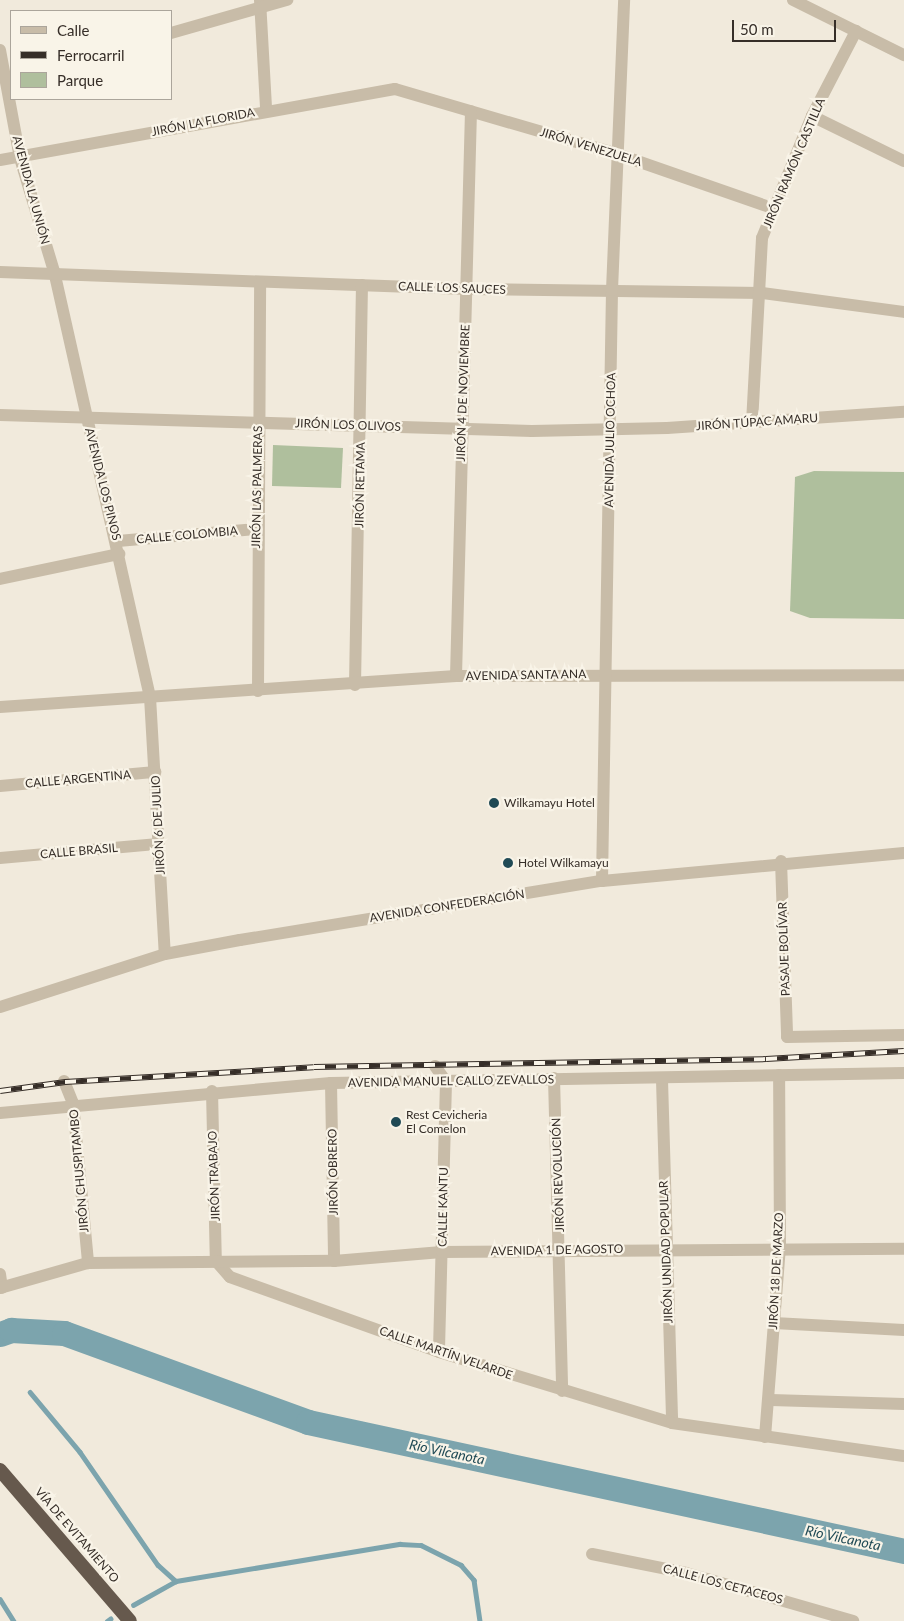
<!DOCTYPE html>
<meta charset="utf-8">
<style>
body{margin:0}
#map{position:relative;width:904px;height:1621px;overflow:hidden;background:#f1eadc;font-family:Lato,sans-serif}
div>[style]{position:absolute}
.green>*{inset:0;background:#afbf9d}
.stream>*{height:4.5px;margin:-2.25px;padding:0 2.25px;transform-origin:2.25px;border-radius:2.25px;background:#7ca4ad}
.river>*{height:25px;margin:-12.5px;padding:0 12.5px;transform-origin:12.5px;border-radius:12.5px;background:#7ca4ad}
.minor>*{height:12px;margin:-6px;padding:0 6px;transform-origin:6px;border-radius:6px;background:#c8bca8}
.tertiary>*{height:12px;margin:-6px;padding:0 6px;transform-origin:6px;border-radius:6px;background:#c8bca8}
.trunk>*{height:14px;margin:-7px;padding:0 7px;transform-origin:7px;border-radius:7px;background:#66594d}
.rail>*{height:5.5px;margin-top:-2.75px;transform-origin:0;background:repeating-linear-gradient(90deg,#f9f4e8 0 11px,#362e28 0 22px);box-sizing:border-box;border-block:1px solid #362e28}
.dots>*{width:14px;height:14px;translate:-50% -50%;box-sizing:border-box;border:2px solid #f9f4e8;border-radius:50%}
span{translate:-50% -50%;white-space:nowrap;text-align:center;line-height:1.15;-webkit-text-stroke:4.5px #f9f4e8;paint-order:stroke}
.street-label{font-size:12px;color:#362e28}
.poi-label{font-size:12px;color:#362e28}
.left{translate:0 -50%;text-align:left}
.water-label{font-size:14px;color:#204a55;font-style:italic}
.legend{position:absolute;left:10px;top:10px;width:162px;height:90px;box-sizing:border-box;background:#f9f4e8;border:1px solid #aba59b;margin:0;padding:6px 9px;list-style:none;font-size:15px;color:#362e28}
.legend li{display:flex;align-items:center;gap:10px;height:25px}
.legend b{width:25px;border:1px solid #aba59b}
.scale{position:absolute;left:732px;top:20px;width:104px;height:22px;box-sizing:border-box;border:2px solid #362e28;border-top:0;padding-left:6px;font-size:15px;line-height:18px;white-space:nowrap;color:#362e28;-webkit-text-stroke:4px #f9f4e8;paint-order:stroke}
</style>
<div id="map">
<div class="green">
<div style="clip-path:polygon(273px 445px,343px 448px,341px 488px,272px 486px)"></div>
<div style="clip-path:polygon(814px 471px,904px 472px,904px 619px,810px 618px,790px 611px,795px 477px)"></div>
</div>
<div class="stream">
<div style="left:30px;top:1392px;width:78px;rotate:50.2deg"></div>
<div style="left:80px;top:1452px;width:137px;rotate:55.4deg"></div>
<div style="left:158px;top:1565px;width:24px;rotate:42deg"></div>
<div style="left:0;top:1599px;width:26px;rotate:58deg"></div>
<div style="left:133px;top:1605px;width:49px;rotate:-29.2deg"></div>
<div style="left:176px;top:1581px;width:227px;rotate:-9.4deg"></div>
<div style="left:400px;top:1544px;width:21px;rotate:3deg"></div>
<div style="left:421px;top:1545px;width:45px;rotate:26.6deg"></div>
<div style="left:461px;top:1565px;width:20px;rotate:49deg"></div>
<div style="left:474px;top:1580px;width:41px;rotate:81.7deg"></div>
<div style="left:107px;top:1621px;width:4px;rotate:-34deg"></div>
</div>
<div class="river">
<div style="left:0;top:1334px;width:12px;rotate:-20deg"></div>
<div style="left:11px;top:1330px;width:53px;rotate:3.2deg"></div>
<div style="left:64px;top:1333px;width:260px;rotate:20deg"></div>
<div style="left:308px;top:1422px;width:610px;rotate:12.21deg"></div>
</div>
<div class="minor">
<div style="left:260px;top:0;width:109px;rotate:86.8deg"></div>
<div style="left:793px;top:0;width:124px;rotate:26.4deg"></div>
<div style="left:171px;top:33px;width:121px;rotate:-15.9deg"></div>
<div style="left:0;top:50px;width:110px;rotate:79.5deg"></div>
<div style="left:20px;top:158px;width:118px;rotate:73.3deg"></div>
<div style="left:54px;top:271px;width:437px;rotate:77.3deg"></div>
<div style="left:150px;top:697px;width:257px;rotate:86.7deg"></div>
<div style="left:812px;top:116px;width:102px;rotate:26.1deg"></div>
<div style="left:0;top:160px;width:401px;rotate:-10.2deg"></div>
<div style="left:395px;top:89px;width:231px;rotate:16.3deg"></div>
<div style="left:617px;top:154px;width:164px;rotate:19.2deg"></div>
<div style="left:0;top:272px;width:467px;rotate:2.1deg"></div>
<div style="left:467px;top:289px;width:295px;rotate:0.8deg"></div>
<div style="left:762px;top:293px;width:143px;rotate:7.6deg"></div>
<div style="left:0;top:415px;width:532px;rotate:1.72deg"></div>
<div style="left:532px;top:431px;width:135px;rotate:-1.3deg"></div>
<div style="left:667px;top:428px;width:238px;rotate:-3.9deg"></div>
<div style="left:752px;top:423px;width:185px;rotate:-86.9deg"></div>
<div style="left:762px;top:238px;width:132px;rotate:-67.7deg"></div>
<div style="left:812px;top:116px;width:96px;rotate:-62.6deg"></div>
<div style="left:118px;top:541px;width:139px;rotate:-5deg"></div>
<div style="left:0;top:579px;width:122px;rotate:-11.9deg"></div>
<div style="left:456px;top:676px;width:565px;rotate:-88.48deg"></div>
<div style="left:355px;top:685px;width:400px;rotate:-89deg"></div>
<div style="left:258px;top:691px;width:408px;rotate:-89.7deg"></div>
<div style="left:0;top:707px;width:457px;rotate:-3.9deg"></div>
<div style="left:456px;top:676px;width:448px;rotate:-0.1deg"></div>
<div style="left:0;top:786px;width:156px;rotate:-5.2deg"></div>
<div style="left:0;top:858px;width:159px;rotate:-5.1deg"></div>
<div style="left:781px;top:861px;width:176px;rotate:88deg"></div>
<div style="left:787px;top:1037px;width:117px;rotate:-1deg"></div>
<div style="left:602px;top:881px;width:591px;rotate:-89.03deg"></div>
<div style="left:612px;top:290px;width:290px;rotate:-87.6deg"></div>
<div style="left:0;top:1007px;width:173px;rotate:-17.8deg"></div>
<div style="left:165px;top:954px;width:76px;rotate:-10.6deg"></div>
<div style="left:240px;top:940px;width:367px;rotate:-9.3deg"></div>
<div style="left:602px;top:881px;width:303px;rotate:-5.3deg"></div>
<div style="left:435px;top:1066px;width:19px;rotate:55deg"></div>
<div style="left:446px;top:1082px;width:270px;rotate:91.5deg"></div>
<div style="left:554px;top:1078px;width:313px;rotate:88.5deg"></div>
<div style="left:662px;top:1080px;width:343px;rotate:88.3deg"></div>
<div style="left:64px;top:1081px;width:24px;rotate:68deg"></div>
<div style="left:73px;top:1103px;width:161px;rotate:84.6deg"></div>
<div style="left:331px;top:1083px;width:178px;rotate:89deg"></div>
<div style="left:212px;top:1091px;width:170px;rotate:88.7deg"></div>
<div style="left:216px;top:1261px;width:21px;rotate:49deg"></div>
<div style="left:230px;top:1277px;width:222px;rotate:19.7deg"></div>
<div style="left:439px;top:1352px;width:244px;rotate:16.9deg"></div>
<div style="left:672px;top:1423px;width:234px;rotate:8.1deg"></div>
<div style="left:0;top:1274px;width:14px;rotate:82deg"></div>
<div style="left:0;top:1288px;width:91px;rotate:-15.9deg"></div>
<div style="left:88px;top:1263px;width:246px;rotate:-0.5deg"></div>
<div style="left:334px;top:1261px;width:108px;rotate:-4.8deg"></div>
<div style="left:442px;top:1252px;width:462px;rotate:-0.4deg"></div>
<div style="left:774px;top:1323px;width:130px;rotate:3.1deg"></div>
<div style="left:771px;top:1400px;width:133px;rotate:1.7deg"></div>
<div style="left:765px;top:1437px;width:191px;rotate:-85.5deg"></div>
<div style="left:780px;top:1247px;width:172px;rotate:-90.3deg"></div>
<div style="left:592px;top:1554px;width:96px;rotate:11.4deg"></div>
<div style="left:686px;top:1573px;width:174px;rotate:16deg"></div>
</div>
<div class="tertiary">
<div style="left:0;top:1113px;width:332px;rotate:-5.2deg"></div>
<div style="left:331px;top:1083px;width:573px;rotate:-1deg"></div>
</div>
<div class="trunk">
<div style="left:0;top:1470px;width:199px;rotate:49.3deg"></div>
</div>
<div class="rail">
<div style="left:0;top:1091px;width:66px;rotate:-7.9deg"></div>
<div style="left:65px;top:1082px;width:249px;rotate:-3.4deg"></div>
<div style="left:314px;top:1067px;width:452px;rotate:-1deg"></div>
<div style="left:766px;top:1059px;width:138px;rotate:-3.3deg"></div>
</div>
<div class="dots">
<div style="left:494px;top:803px;background:#204a55"></div>
<div style="left:508px;top:863px;background:#204a55"></div>
<div style="left:396px;top:1122px;background:#204a55"></div>
</div>
<div class="street-label">
<span style="left:203px;top:122px;rotate:-11deg">JIRÓN LA FLORIDA</span>
<span style="left:591px;top:147px;rotate:17deg">JIRÓN VENEZUELA</span>
<span style="left:794px;top:163px;rotate:-67deg">JIRÓN RAMÓN CASTILLA</span>
<span style="left:31px;top:190px;rotate:75deg">AVENIDA LA UNIÓN</span>
<span style="left:452px;top:288px;rotate:2deg">CALLE LOS SAUCES</span>
<span style="left:463px;top:393px;rotate:-88deg">JIRÓN 4 DE NOVIEMBRE</span>
<span style="left:757px;top:422px;rotate:-4deg">JIRÓN TÚPAC AMARU</span>
<span style="left:348px;top:425px;rotate:2deg">JIRÓN LOS OLIVOS</span>
<span style="left:610px;top:440px;rotate:-89deg">AVENIDA JULIO OCHOA</span>
<span style="left:103px;top:484px;rotate:76deg">AVENIDA LOS PINOS</span>
<span style="left:360px;top:485px;rotate:-89deg">JIRÓN RETAMA</span>
<span style="left:257px;top:487px;rotate:-89deg">JIRÓN LAS PALMERAS</span>
<span style="left:187px;top:535px;rotate:-5deg">CALLE COLOMBIA</span>
<span style="left:526px;top:675px;rotate:-1deg">AVENIDA SANTA ANA</span>
<span style="left:78px;top:779px;rotate:-5deg">CALLE ARGENTINA</span>
<span style="left:158px;top:825px;rotate:-93deg">JIRÓN 6 DE JULIO</span>
<span style="left:79px;top:851px;rotate:-5deg">CALLE BRASIL</span>
<span style="left:447px;top:906px;rotate:-9deg">AVENIDA CONFEDERACIÓN</span>
<span style="left:784px;top:949px;rotate:-92deg">PASAJE BOLÍVAR</span>
<span style="left:451px;top:1081px;rotate:-1deg">AVENIDA MANUEL CALLO ZEVALLOS</span>
<span style="left:79px;top:1171px;rotate:-95deg">JIRÓN CHUSPITAMBO</span>
<span style="left:333px;top:1172px;rotate:-91deg">JIRÓN OBRERO</span>
<span style="left:558px;top:1175px;rotate:-92deg">JIRÓN REVOLUCIÓN</span>
<span style="left:214px;top:1176px;rotate:-92deg">JIRÓN TRABAJO</span>
<span style="left:443px;top:1207px;rotate:-89deg">CALLE KANTU</span>
<span style="left:557px;top:1250px;rotate:-1deg">AVENIDA 1 DE AGOSTO</span>
<span style="left:666px;top:1252px;rotate:-92deg">JIRÓN UNIDAD POPULAR</span>
<span style="left:776px;top:1271px;rotate:-87deg">JIRÓN 18 DE MARZO</span>
<span style="left:446px;top:1353px;rotate:19deg">CALLE MARTÍN VELARDE</span>
<span style="left:77px;top:1535px;rotate:49deg">VÍA DE EVITAMIENTO</span>
<span style="left:723px;top:1584px;rotate:15deg">CALLE LOS CETACEOS</span>
</div>
<div class="poi-label">
<span class="left" style="left:504px;top:803px">Wilkamayu Hotel</span>
<span class="left" style="left:518px;top:863px">Hotel Wilkamayu</span>
<span class="left" style="left:406px;top:1122px">Rest Cevicheria<br>El Comelon</span>
</div>
<div class="water-label">
<span style="left:447px;top:1452px;rotate:12deg">Río Vilcanota</span>
<span style="left:843px;top:1538px;rotate:12deg">Río Vilcanota</span>
</div>
<ul class="legend">
<li><b style="height:6px;background:#c8bca8"></b>Calle</li>
<li><b style="height:6px;background:#362e28"></b>Ferrocarril</li>
<li><b style="height:14px;background:#afbf9d"></b>Parque</li>
</ul>
<div class="scale">50 m</div>
</div>
